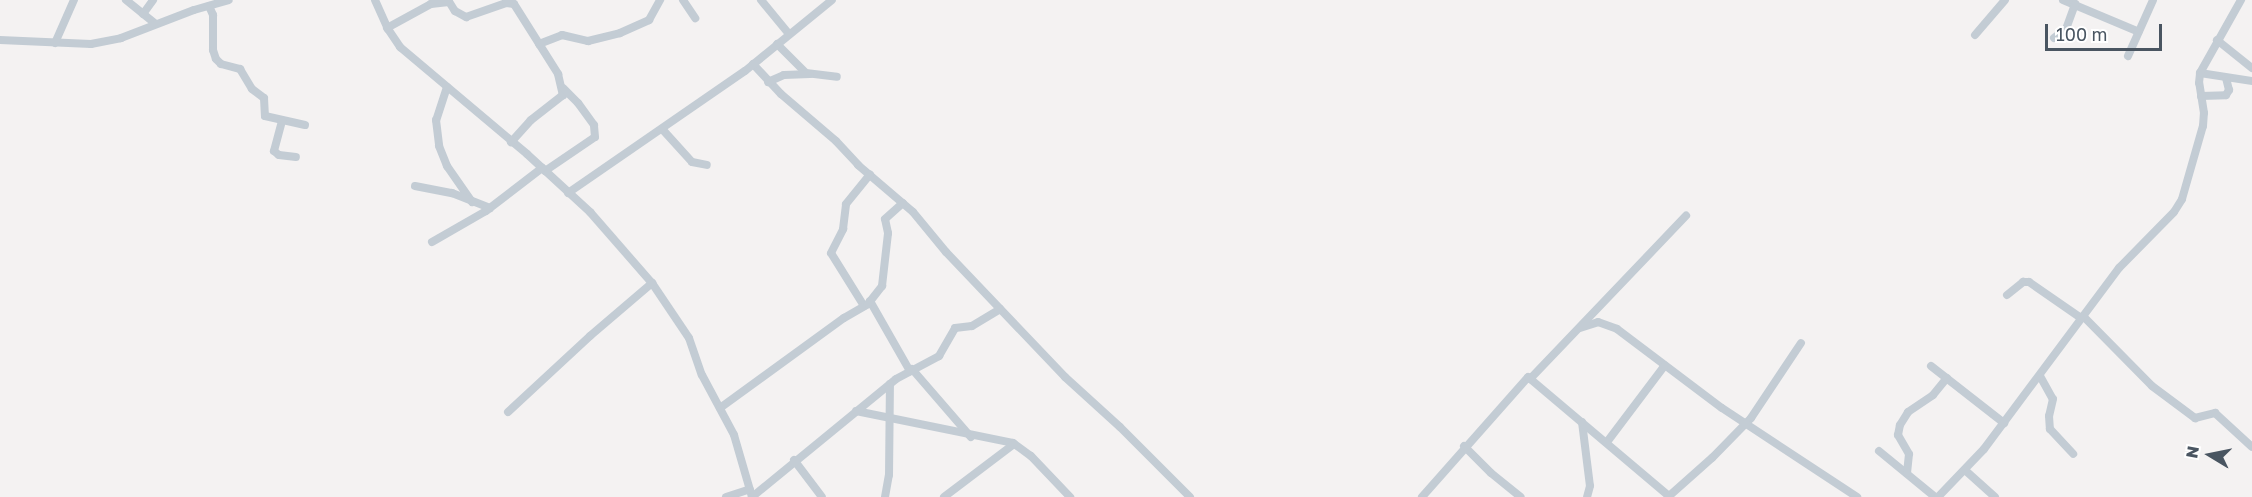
<!DOCTYPE html>
<style>
body{margin:0}
#map{position:relative;width:2252px;height:497px;overflow:hidden;background:#f4f2f2;font-family:"Golos Text",sans-serif}
div>[style]{position:absolute}
.street>*{height:8px;margin:-4px;padding:0 4px;transform-origin:4px;border-radius:4px;background:#c3ccd4}
span{translate:-50% -50%;white-space:nowrap;text-align:center;line-height:1.15;-webkit-text-stroke:5px #fff;paint-order:stroke}
.north{position:absolute;left:2180px;top:425px;width:60px;height:60px;-webkit-text-stroke:4px #fff;paint-order:stroke;rotate:280deg;font-size:16px;font-weight:700;line-height:24px;text-align:center;color:#495561}
.north::after{content:'';display:block;margin:auto;width:21px;height:27px;background:#495561;clip-path:polygon(50% 0,100% 100%,50% 72%,0 100%)}
.scale{position:absolute;left:2045px;top:24px;width:117px;height:27px;box-sizing:border-box;border:3px solid #495561;border-top:0;padding-left:8px;font-size:18px;line-height:21px;white-space:nowrap;color:#495561;-webkit-text-stroke:4px #fff;paint-order:stroke}
</style>
<div id="map">
<div class="street">
<div style="left:126px;top:0;width:38px;rotate:39deg"></div>
<div style="left:375px;top:0;width:32px;rotate:66deg"></div>
<div style="left:388px;top:29px;width:22px;rotate:56deg"></div>
<div style="left:400px;top:47px;width:166px;rotate:40.1deg"></div>
<div style="left:527px;top:154px;width:86px;rotate:42.6deg"></div>
<div style="left:590px;top:212px;width:94px;rotate:48.9deg"></div>
<div style="left:652px;top:283px;width:66px;rotate:56.1deg"></div>
<div style="left:689px;top:338px;width:39px;rotate:71deg"></div>
<div style="left:702px;top:375px;width:68px;rotate:61.9deg"></div>
<div style="left:734px;top:435px;width:65px;rotate:73.8deg"></div>
<div style="left:448px;top:0;width:13px;rotate:58deg"></div>
<div style="left:455px;top:11px;width:13px;rotate:29deg"></div>
<div style="left:466px;top:17px;width:42px;rotate:-19.3deg"></div>
<div style="left:506px;top:3px;width:8px;rotate:7deg"></div>
<div style="left:514px;top:4px;width:83px;rotate:57.8deg"></div>
<div style="left:558px;top:74px;width:22px;rotate:77deg"></div>
<div style="left:563px;top:95px;width:41px;rotate:142deg"></div>
<div style="left:531px;top:120px;width:30px;rotate:132deg"></div>
<div style="left:683px;top:0;width:22px;rotate:56deg"></div>
<div style="left:761px;top:0;width:44px;rotate:50.5deg"></div>
<div style="left:2063px;top:0;width:82px;rotate:22.8deg"></div>
<div style="left:209px;top:6px;width:10px;rotate:66deg"></div>
<div style="left:213px;top:15px;width:35px;rotate:90deg"></div>
<div style="left:213px;top:50px;width:9px;rotate:72deg"></div>
<div style="left:216px;top:59px;width:7px;rotate:45deg"></div>
<div style="left:221px;top:64px;width:20px;rotate:15deg"></div>
<div style="left:240px;top:69px;width:23px;rotate:59deg"></div>
<div style="left:252px;top:89px;width:15px;rotate:37deg"></div>
<div style="left:264px;top:98px;width:18px;rotate:87deg"></div>
<div style="left:265px;top:116px;width:41px;rotate:12.7deg"></div>
<div style="left:143px;top:14px;width:17px;rotate:-54deg"></div>
<div style="left:387px;top:28px;width:50px;rotate:-28.6deg"></div>
<div style="left:431px;top:4px;width:18px;rotate:-6deg"></div>
<div style="left:1975px;top:35px;width:46px;rotate:-49.4deg"></div>
<div style="left:2054px;top:38px;width:15px;rotate:-37deg"></div>
<div style="left:2066px;top:29px;width:27px;rotate:-70deg"></div>
<div style="left:0;top:40px;width:91px;rotate:2.5deg"></div>
<div style="left:91px;top:44px;width:31px;rotate:-11deg"></div>
<div style="left:121px;top:38px;width:78px;rotate:-21deg"></div>
<div style="left:194px;top:10px;width:36px;rotate:-16deg"></div>
<div style="left:2217px;top:40px;width:45px;rotate:38.7deg"></div>
<div style="left:55px;top:43px;width:47px;rotate:-66.2deg"></div>
<div style="left:539px;top:44px;width:25px;rotate:-21deg"></div>
<div style="left:562px;top:35px;width:27px;rotate:13deg"></div>
<div style="left:588px;top:41px;width:33px;rotate:-14deg"></div>
<div style="left:620px;top:33px;width:32px;rotate:-24deg"></div>
<div style="left:649px;top:20px;width:23px;rotate:-61deg"></div>
<div style="left:777px;top:44px;width:41px;rotate:45deg"></div>
<div style="left:806px;top:73px;width:31px;rotate:7deg"></div>
<div style="left:2128px;top:56px;width:61px;rotate:-65.9deg"></div>
<div style="left:753px;top:64px;width:41px;rotate:47deg"></div>
<div style="left:781px;top:94px;width:72px;rotate:40.5deg"></div>
<div style="left:836px;top:141px;width:33px;rotate:47deg"></div>
<div style="left:858px;top:165px;width:72px;rotate:40.5deg"></div>
<div style="left:913px;top:212px;width:52px;rotate:50.5deg"></div>
<div style="left:946px;top:252px;width:173px;rotate:46.4deg"></div>
<div style="left:1065px;top:377px;width:74px;rotate:42.3deg"></div>
<div style="left:1120px;top:427px;width:99px;rotate:45deg"></div>
<div style="left:2200px;top:73px;width:53px;rotate:8.7deg"></div>
<div style="left:768px;top:82px;width:17px;rotate:-24deg"></div>
<div style="left:784px;top:75px;width:26px;rotate:-2deg"></div>
<div style="left:447px;top:87px;width:35px;rotate:108deg"></div>
<div style="left:436px;top:120px;width:26px;rotate:83deg"></div>
<div style="left:439px;top:146px;width:22px;rotate:68deg"></div>
<div style="left:447px;top:166px;width:44px;rotate:55.2deg"></div>
<div style="left:2201px;top:96px;width:25px;rotate:-2deg"></div>
<div style="left:2226px;top:95px;width:6px;rotate:-59deg"></div>
<div style="left:2229px;top:90px;width:12px;rotate:-104deg"></div>
<div style="left:282px;top:121px;width:31px;rotate:105deg"></div>
<div style="left:274px;top:151px;width:6px;rotate:39deg"></div>
<div style="left:279px;top:155px;width:17px;rotate:7deg"></div>
<div style="left:663px;top:130px;width:43px;rotate:47.8deg"></div>
<div style="left:692px;top:162px;width:15px;rotate:11deg"></div>
<div style="left:545px;top:171px;width:60px;rotate:-34.2deg"></div>
<div style="left:595px;top:137px;width:12px;rotate:-95deg"></div>
<div style="left:594px;top:125px;width:27px;rotate:-126deg"></div>
<div style="left:578px;top:103px;width:21px;rotate:-135deg"></div>
<div style="left:415px;top:186px;width:38px;rotate:11deg"></div>
<div style="left:452px;top:193px;width:41px;rotate:21.5deg"></div>
<div style="left:568px;top:193px;width:215px;rotate:-34.6deg"></div>
<div style="left:745px;top:71px;width:112px;rotate:-39.2deg"></div>
<div style="left:432px;top:242px;width:62px;rotate:-29.9deg"></div>
<div style="left:486px;top:211px;width:71px;rotate:-37.5deg"></div>
<div style="left:2007px;top:295px;width:21px;rotate:-39deg"></div>
<div style="left:2023px;top:282px;width:6px"></div>
<div style="left:2029px;top:282px;width:63px;rotate:34.7deg"></div>
<div style="left:870px;top:301px;width:81px;rotate:60.3deg"></div>
<div style="left:864px;top:306px;width:62px;rotate:-121.9deg"></div>
<div style="left:831px;top:253px;width:27px;rotate:-63deg"></div>
<div style="left:843px;top:229px;width:25px;rotate:-83deg"></div>
<div style="left:846px;top:204px;width:38px;rotate:-51deg"></div>
<div style="left:2083px;top:316px;width:98px;rotate:45.4deg"></div>
<div style="left:2152px;top:386px;width:54px;rotate:36.7deg"></div>
<div style="left:2195px;top:418px;width:21px;rotate:-14deg"></div>
<div style="left:2215px;top:413px;width:50px;rotate:42.6deg"></div>
<div style="left:1580px;top:328px;width:19px;rotate:-18deg"></div>
<div style="left:1598px;top:322px;width:20px;rotate:20deg"></div>
<div style="left:1617px;top:329px;width:131px;rotate:37deg"></div>
<div style="left:1722px;top:408px;width:162px;rotate:33.4deg"></div>
<div style="left:1931px;top:366px;width:93px;rotate:38deg"></div>
<div style="left:912px;top:369px;width:90px;rotate:49.1deg"></div>
<div style="left:2040px;top:376px;width:26px;rotate:61deg"></div>
<div style="left:2053px;top:399px;width:17px;rotate:103deg"></div>
<div style="left:2049px;top:416px;width:13px;rotate:86deg"></div>
<div style="left:2050px;top:429px;width:34px;rotate:47deg"></div>
<div style="left:1530px;top:379px;width:226px;rotate:-46.3deg"></div>
<div style="left:720px;top:408px;width:153px;rotate:-36deg"></div>
<div style="left:844px;top:318px;width:28px;rotate:-30deg"></div>
<div style="left:868px;top:304px;width:23px;rotate:-52deg"></div>
<div style="left:882px;top:286px;width:53px;rotate:-83.5deg"></div>
<div style="left:888px;top:233px;width:14px;rotate:-102deg"></div>
<div style="left:885px;top:219px;width:24px;rotate:-42deg"></div>
<div style="left:856px;top:411px;width:160px;rotate:11.5deg"></div>
<div style="left:1013px;top:443px;width:22px;rotate:36deg"></div>
<div style="left:1031px;top:456px;width:57px;rotate:46.4deg"></div>
<div style="left:508px;top:412px;width:112px;rotate:-42.8deg"></div>
<div style="left:590px;top:336px;width:82px;rotate:-40.5deg"></div>
<div style="left:1582px;top:422px;width:64px;rotate:82.9deg"></div>
<div style="left:1590px;top:486px;width:11px;rotate:105deg"></div>
<div style="left:1607px;top:442px;width:96px;rotate:-53deg"></div>
<div style="left:1464px;top:446px;width:38px;rotate:45deg"></div>
<div style="left:1491px;top:473px;width:38px;rotate:39deg"></div>
<div style="left:1879px;top:451px;width:72px;rotate:39.4deg"></div>
<div style="left:794px;top:460px;width:46px;rotate:52.9deg"></div>
<div style="left:1966px;top:471px;width:39px;rotate:42deg"></div>
<div style="left:1907px;top:473px;width:19px;rotate:-84deg"></div>
<div style="left:1909px;top:454px;width:22px;rotate:-120deg"></div>
<div style="left:1898px;top:435px;width:10px;rotate:-79deg"></div>
<div style="left:1900px;top:425px;width:15px;rotate:-58deg"></div>
<div style="left:1908px;top:412px;width:30px;rotate:-34deg"></div>
<div style="left:1933px;top:395px;width:22px;rotate:-51deg"></div>
<div style="left:726px;top:497px;width:25px;rotate:-18deg"></div>
<div style="left:752px;top:497px;width:186px;rotate:-39.3deg"></div>
<div style="left:896px;top:379px;width:49px;rotate:-28.1deg"></div>
<div style="left:939px;top:356px;width:32px;rotate:-60deg"></div>
<div style="left:955px;top:328px;width:17px;rotate:-7deg"></div>
<div style="left:972px;top:326px;width:33px;rotate:-31deg"></div>
<div style="left:885px;top:497px;width:22px;rotate:-80deg"></div>
<div style="left:889px;top:475px;width:91px;rotate:-89.4deg"></div>
<div style="left:944px;top:497px;width:88px;rotate:-37.1deg"></div>
<div style="left:1422px;top:497px;width:160px;rotate:-48.5deg"></div>
<div style="left:1528px;top:377px;width:185px;rotate:40.2deg"></div>
<div style="left:1668px;top:497px;width:59px;rotate:-41.6deg"></div>
<div style="left:1712px;top:458px;width:56px;rotate:-45.7deg"></div>
<div style="left:1751px;top:418px;width:90px;rotate:-56.3deg"></div>
<div style="left:1938px;top:497px;width:66px;rotate:-46.2deg"></div>
<div style="left:1984px;top:449px;width:226px;rotate:-53.3deg"></div>
<div style="left:2119px;top:268px;width:78px;rotate:-45.5deg"></div>
<div style="left:2174px;top:212px;width:15px;rotate:-58deg"></div>
<div style="left:2182px;top:199px;width:76px;rotate:-74deg"></div>
<div style="left:2203px;top:126px;width:13px;rotate:-86deg"></div>
<div style="left:2204px;top:113px;width:30px;rotate:-99deg"></div>
<div style="left:2199px;top:83px;width:10px;rotate:-84deg"></div>
<div style="left:2200px;top:73px;width:84px;rotate:-60.7deg"></div>
</div>
<div class="north">N</div>
<div class="scale">100 m</div>
</div>
